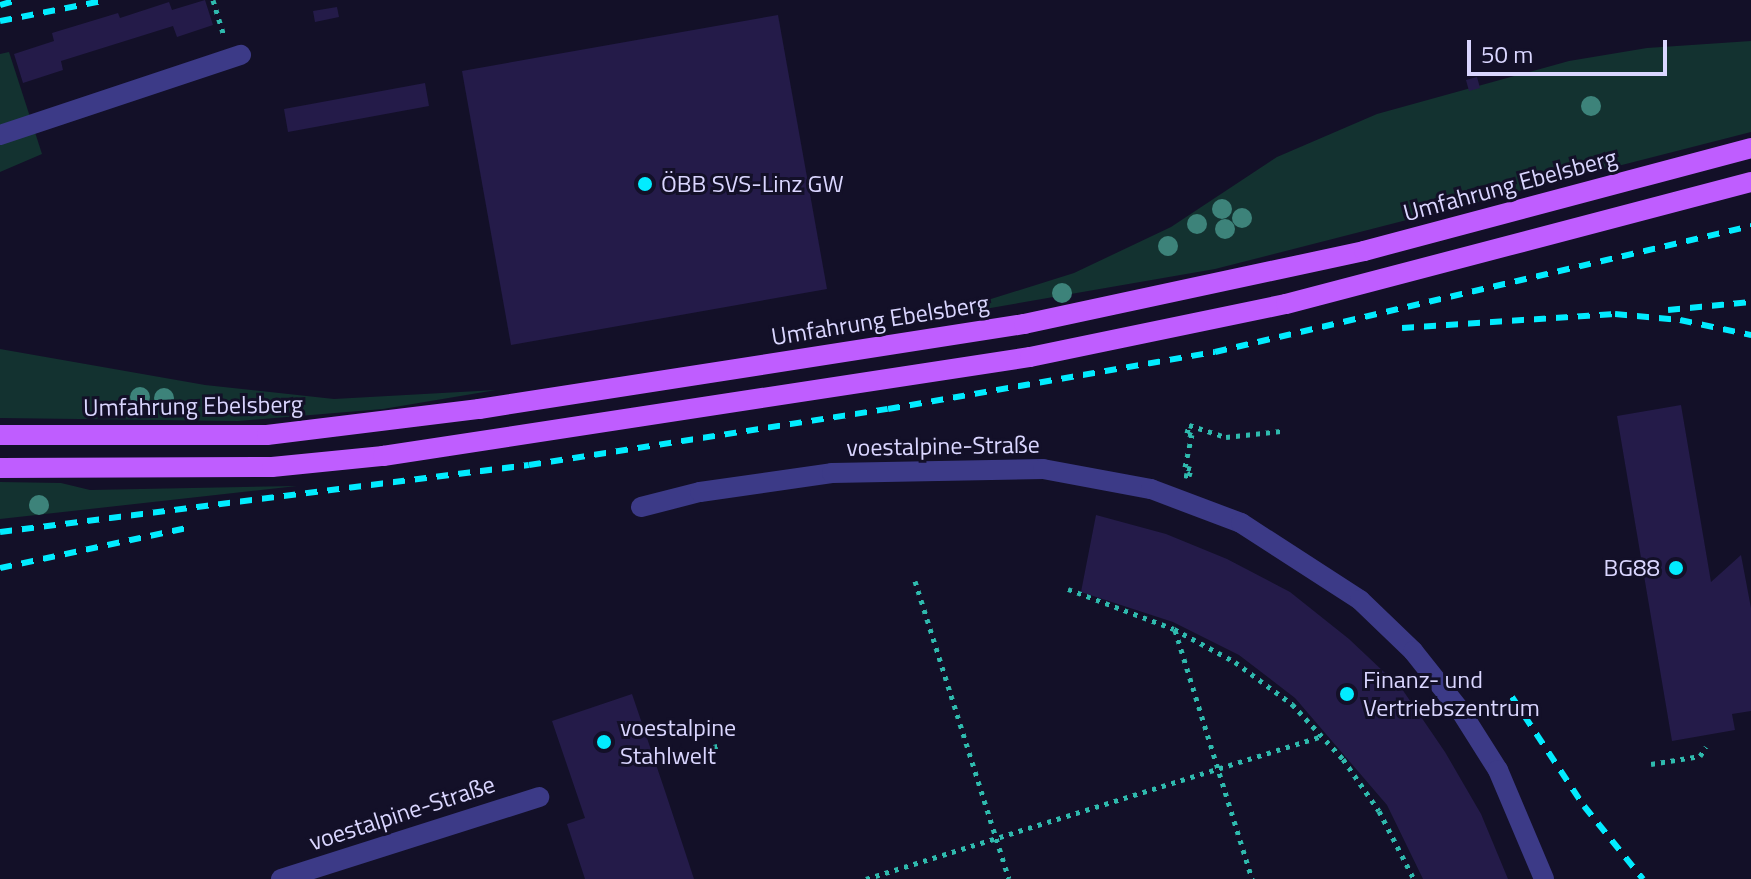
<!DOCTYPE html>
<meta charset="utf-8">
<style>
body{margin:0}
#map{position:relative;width:1751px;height:879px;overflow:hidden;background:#131028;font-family:"Titillium Web",sans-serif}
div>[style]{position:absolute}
.green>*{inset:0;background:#133230}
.building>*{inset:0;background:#241b49}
.path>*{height:5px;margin-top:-2.5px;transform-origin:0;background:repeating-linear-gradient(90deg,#2fbaae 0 4px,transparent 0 10px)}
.minor>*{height:20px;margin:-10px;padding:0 10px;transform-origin:10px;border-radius:10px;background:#3c3a87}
.major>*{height:20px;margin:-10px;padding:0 10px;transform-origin:10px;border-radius:10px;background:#bf5dff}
.rail>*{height:6px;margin-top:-3px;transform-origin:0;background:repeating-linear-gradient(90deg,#02ecff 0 12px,transparent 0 22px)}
.trees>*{width:20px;height:20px;margin:-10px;border-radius:50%;background:#3d837a}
.dots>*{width:22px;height:22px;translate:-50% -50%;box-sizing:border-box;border:4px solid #131028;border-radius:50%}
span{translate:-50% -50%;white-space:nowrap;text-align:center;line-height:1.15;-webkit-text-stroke:6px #131028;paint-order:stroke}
.poi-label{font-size:24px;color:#dad6ff}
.left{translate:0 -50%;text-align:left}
.right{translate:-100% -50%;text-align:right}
.street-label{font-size:24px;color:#dad6ff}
.scale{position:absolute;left:1467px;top:40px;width:200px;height:36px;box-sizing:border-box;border:4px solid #dad6ff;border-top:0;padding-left:10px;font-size:24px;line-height:28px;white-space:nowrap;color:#dad6ff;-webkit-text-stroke:6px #131028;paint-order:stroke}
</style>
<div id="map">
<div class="green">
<div style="clip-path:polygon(1751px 41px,1751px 132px,1215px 269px,927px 319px,1074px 273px,1171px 227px,1277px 157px,1377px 114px,1569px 61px,1647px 48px)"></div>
<div style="clip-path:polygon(9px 52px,42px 154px,0 172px,0 54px)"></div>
<div style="clip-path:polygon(0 349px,205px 385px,334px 399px,496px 390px,383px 409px,238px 421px,0 418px)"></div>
<div style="clip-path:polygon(0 482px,61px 483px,90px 490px,297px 486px,0 519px)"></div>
</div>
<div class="building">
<div style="clip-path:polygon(205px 0,213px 25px,177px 37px,173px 26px,61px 61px,63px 70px,23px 83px,14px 54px,54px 41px,52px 33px,118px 13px,120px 18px,169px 2px,172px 10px)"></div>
<div style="clip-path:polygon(337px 7px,339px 17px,315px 22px,313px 11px)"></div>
<div style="clip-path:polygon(778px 15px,827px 289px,511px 345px,462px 71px)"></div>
<div style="clip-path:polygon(1477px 77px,1480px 88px,1469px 91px,1466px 80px)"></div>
<div style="clip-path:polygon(425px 83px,429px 106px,288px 132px,284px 109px)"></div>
<div style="clip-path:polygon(1681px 405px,1711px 582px,1741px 555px,1751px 608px,1751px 711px,1732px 714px,1735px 730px,1672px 741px,1617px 416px)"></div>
<div style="clip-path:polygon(1096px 515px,1166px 534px,1227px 559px,1290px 592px,1349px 639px,1402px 689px,1445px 752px,1481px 814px,1508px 879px,1423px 879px,1387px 805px,1295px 698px,1239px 655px,1173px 622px,1081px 592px)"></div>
<div style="clip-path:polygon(632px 694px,665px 791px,694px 879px,585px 879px,567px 824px,585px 818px,552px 721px)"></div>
</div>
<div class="path">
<div style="left:213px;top:0;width:39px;rotate:73deg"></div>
<div style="left:1184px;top:475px;width:5px;rotate:11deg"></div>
<div style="left:1189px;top:476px;width:7px;rotate:-74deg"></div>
<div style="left:1191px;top:469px;width:6px;rotate:-162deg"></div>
<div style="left:1185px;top:467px;width:33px;rotate:-78deg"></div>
<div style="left:1192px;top:435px;width:5px;rotate:-158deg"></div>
<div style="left:1187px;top:433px;width:8px;rotate:-76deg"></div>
<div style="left:1189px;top:425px;width:39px;rotate:18deg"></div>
<div style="left:1226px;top:437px;width:55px;rotate:-6.2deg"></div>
<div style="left:915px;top:581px;width:312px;rotate:72.5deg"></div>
<div style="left:1068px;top:589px;width:113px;rotate:20.7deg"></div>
<div style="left:1174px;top:629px;width:69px;rotate:28.4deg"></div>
<div style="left:1235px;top:662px;width:71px;rotate:36.4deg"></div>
<div style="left:1292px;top:704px;width:75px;rotate:47.2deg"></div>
<div style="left:1343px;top:759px;width:63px;rotate:55.3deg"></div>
<div style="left:1379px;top:811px;width:76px;rotate:62.8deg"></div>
<div style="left:1175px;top:630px;width:261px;rotate:72.8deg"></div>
<div style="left:656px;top:764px;width:64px;rotate:-16.4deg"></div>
<div style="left:1651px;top:764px;width:50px;rotate:-9.3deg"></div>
<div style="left:1700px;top:756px;width:11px;rotate:-56deg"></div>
<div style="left:866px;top:879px;width:477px;rotate:-17.4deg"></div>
</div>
<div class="minor">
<div style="left:0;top:135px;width:254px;rotate:-18.4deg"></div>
<div style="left:641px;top:507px;width:61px;rotate:-14.3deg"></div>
<div style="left:700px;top:492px;width:133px;rotate:-8.2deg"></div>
<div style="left:832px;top:473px;width:211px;rotate:-1.1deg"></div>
<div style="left:1043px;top:469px;width:110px;rotate:10.5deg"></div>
<div style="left:1151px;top:489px;width:96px;rotate:20.7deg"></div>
<div style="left:1241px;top:523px;width:142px;rotate:32.9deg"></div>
<div style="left:1360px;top:600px;width:74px;rotate:43.9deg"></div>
<div style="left:1413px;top:651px;width:75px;rotate:51.5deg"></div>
<div style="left:1460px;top:710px;width:71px;rotate:57.7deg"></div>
<div style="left:1498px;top:770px;width:118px;rotate:67.1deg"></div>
<div style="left:281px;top:879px;width:271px;rotate:-17.6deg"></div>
</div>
<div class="major">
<div style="left:0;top:435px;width:267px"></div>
<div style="left:267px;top:435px;width:214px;rotate:-7deg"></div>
<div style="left:479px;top:409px;width:552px;rotate:-8.86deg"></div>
<div style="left:1024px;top:324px;width:348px;rotate:-12.1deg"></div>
<div style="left:1364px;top:251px;width:400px;rotate:-14.9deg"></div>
<div style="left:0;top:468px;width:272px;rotate:-0.2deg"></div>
<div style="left:272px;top:467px;width:112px;rotate:-5.7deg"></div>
<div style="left:383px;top:456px;width:655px;rotate:-8.7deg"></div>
<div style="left:1030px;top:357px;width:261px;rotate:-11.7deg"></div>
<div style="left:1286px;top:304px;width:481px;rotate:-14.7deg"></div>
</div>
<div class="rail">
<div style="left:0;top:5px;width:18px;rotate:-16deg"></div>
<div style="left:0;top:21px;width:109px;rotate:-11.1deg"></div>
<div style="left:1668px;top:310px;width:83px;rotate:-5.5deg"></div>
<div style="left:1402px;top:328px;width:213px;rotate:-3.8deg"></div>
<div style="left:1615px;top:314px;width:65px;rotate:5.3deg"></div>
<div style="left:1680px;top:320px;width:73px;rotate:11.9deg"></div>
<div style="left:0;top:532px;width:533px;rotate:-7.22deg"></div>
<div style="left:529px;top:465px;width:363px;rotate:-8.9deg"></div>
<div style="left:888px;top:409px;width:332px;rotate:-9.9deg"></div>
<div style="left:1215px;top:352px;width:551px;rotate:-13.23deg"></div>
<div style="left:0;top:568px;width:191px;rotate:-12.1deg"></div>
<div style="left:1512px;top:697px;width:131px;rotate:56.6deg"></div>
<div style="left:1584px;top:806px;width:94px;rotate:51.1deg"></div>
</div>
<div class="trees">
<div style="left:1591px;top:106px"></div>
<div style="left:1222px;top:209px"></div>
<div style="left:1242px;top:218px"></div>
<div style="left:1197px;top:224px"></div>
<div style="left:1225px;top:229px"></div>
<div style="left:1168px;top:246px"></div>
<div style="left:1062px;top:293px"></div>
<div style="left:140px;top:397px"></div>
<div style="left:164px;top:398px"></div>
<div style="left:39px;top:505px"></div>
</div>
<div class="dots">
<div style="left:645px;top:184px;background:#02ecff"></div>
<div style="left:1676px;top:568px;background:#02ecff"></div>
<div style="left:1347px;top:694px;background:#02ecff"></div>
<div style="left:604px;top:742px;background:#02ecff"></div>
</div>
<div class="poi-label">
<span class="left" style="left:661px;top:184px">ÖBB SVS-Linz GW</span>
<span class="right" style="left:1660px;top:568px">BG88</span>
<span class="left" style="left:1363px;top:694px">Finanz- und<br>Vertriebszentrum</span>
<span class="left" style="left:620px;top:742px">voestalpine<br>Stahlwelt</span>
</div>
<div class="street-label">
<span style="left:1510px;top:185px;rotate:-15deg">Umfahrung Ebelsberg</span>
<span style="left:880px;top:320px;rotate:-9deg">Umfahrung Ebelsberg</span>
<span style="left:193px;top:406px;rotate:-1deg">Umfahrung Ebelsberg</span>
<span style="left:943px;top:446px;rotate:-1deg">voestalpine-Straße</span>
<span style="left:402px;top:813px;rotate:-18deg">voestalpine-Straße</span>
</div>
<div class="scale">50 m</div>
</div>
